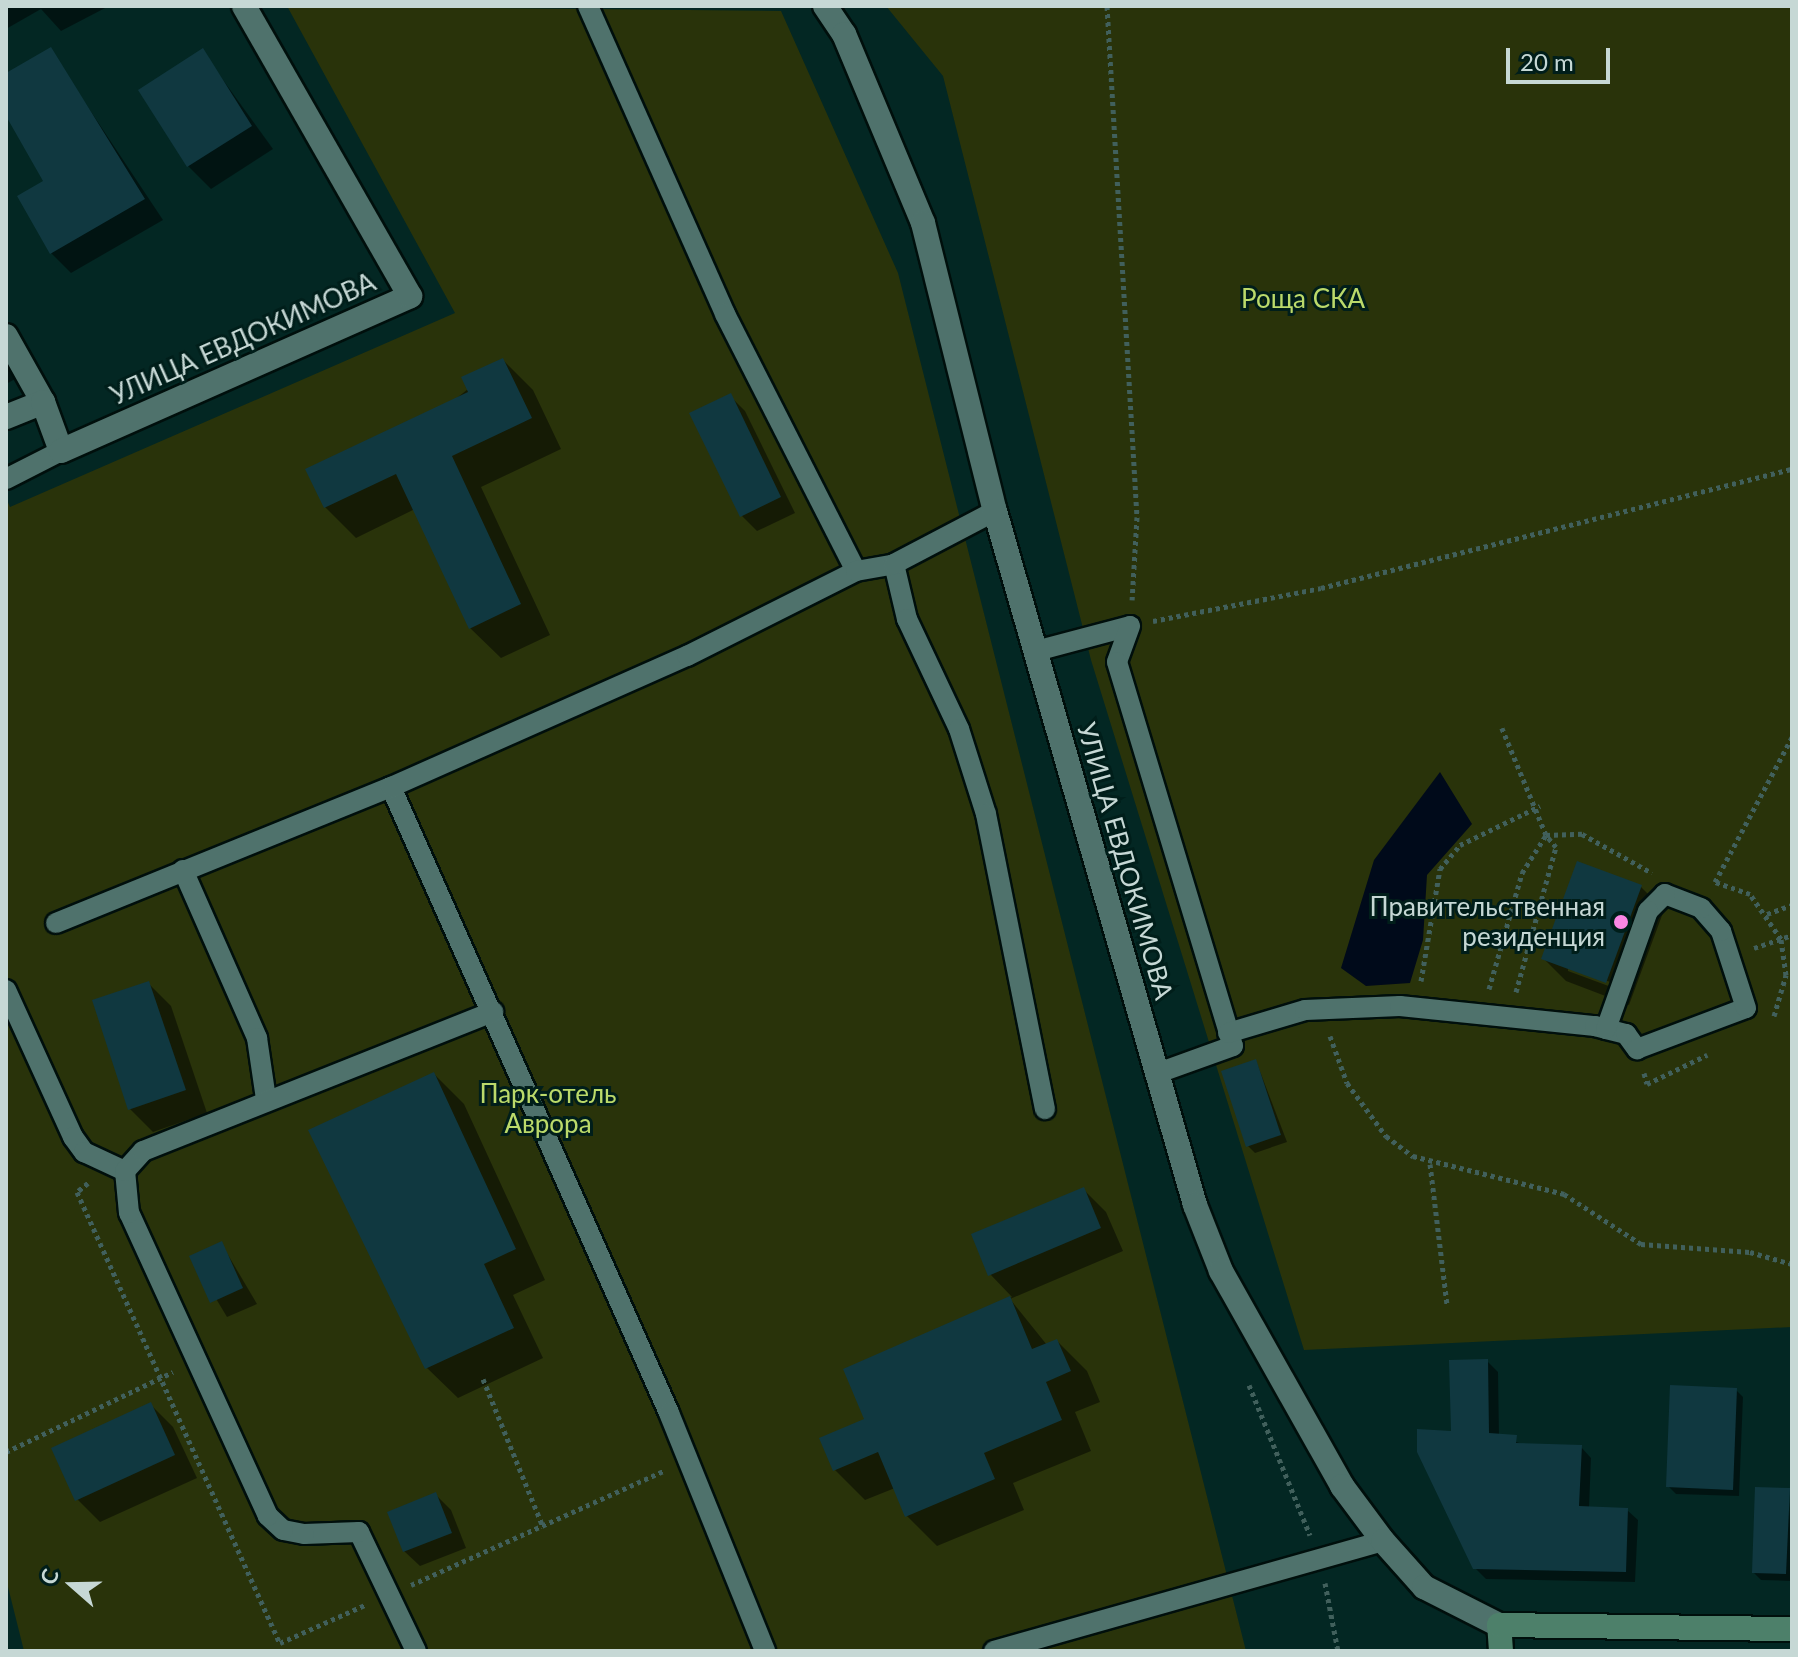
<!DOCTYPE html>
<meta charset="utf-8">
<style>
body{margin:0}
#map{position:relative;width:1798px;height:1657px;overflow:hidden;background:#032723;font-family:Lato,sans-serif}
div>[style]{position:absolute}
.green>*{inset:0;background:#29330a}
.water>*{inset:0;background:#000a1a}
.shadow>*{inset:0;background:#0007}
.building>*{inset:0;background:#103840}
.path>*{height:5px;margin-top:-2.5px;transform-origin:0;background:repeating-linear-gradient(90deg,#41605c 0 4px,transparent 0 8px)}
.roads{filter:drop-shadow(2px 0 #000f0c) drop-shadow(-2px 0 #000f0c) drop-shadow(0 2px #000f0c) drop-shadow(0 -2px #000f0c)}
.lane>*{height:20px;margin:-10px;padding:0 10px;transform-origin:10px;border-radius:10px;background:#4f726c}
.street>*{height:24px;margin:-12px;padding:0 12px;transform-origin:12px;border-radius:12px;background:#4f726c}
.secondary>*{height:24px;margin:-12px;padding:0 12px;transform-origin:12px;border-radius:12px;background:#4d806a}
.dots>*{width:22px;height:22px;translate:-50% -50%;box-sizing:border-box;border:4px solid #001e1a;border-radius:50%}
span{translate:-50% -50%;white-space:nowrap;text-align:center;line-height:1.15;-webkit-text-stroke:6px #001e1a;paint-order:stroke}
.park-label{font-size:26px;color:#bbda6a}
.street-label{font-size:26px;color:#c6d8d5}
.poi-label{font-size:26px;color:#c6d8d5}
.right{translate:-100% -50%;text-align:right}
.frame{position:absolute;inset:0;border:8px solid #c6d8d5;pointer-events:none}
.north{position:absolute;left:32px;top:1545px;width:80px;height:80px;-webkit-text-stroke:6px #001e1a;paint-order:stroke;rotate:290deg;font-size:22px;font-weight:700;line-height:32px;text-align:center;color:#c6d8d5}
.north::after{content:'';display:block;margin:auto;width:28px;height:36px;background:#c6d8d5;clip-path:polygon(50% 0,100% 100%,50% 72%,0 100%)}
.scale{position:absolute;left:1506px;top:48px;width:104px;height:36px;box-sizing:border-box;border:4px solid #c6d8d5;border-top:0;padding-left:10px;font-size:24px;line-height:28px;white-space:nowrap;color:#c6d8d5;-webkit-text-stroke:6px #001e1a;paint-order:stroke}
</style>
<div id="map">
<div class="green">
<div style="clip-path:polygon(287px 6px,781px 11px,898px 273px,1246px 1651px,24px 1651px,6px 1579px,6px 498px,10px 507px,455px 313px)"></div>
<div style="clip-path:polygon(886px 6px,1792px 6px,1792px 1327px,1304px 1350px,1091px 660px,943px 76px)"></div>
</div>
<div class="water">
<div style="clip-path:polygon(1440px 772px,1472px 824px,1427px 875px,1423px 940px,1410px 983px,1366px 986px,1341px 968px,1374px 860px)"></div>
</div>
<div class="shadow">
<div style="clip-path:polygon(6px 6px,109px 6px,61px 31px,41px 9px,6px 29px)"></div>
<div style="clip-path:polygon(50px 50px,163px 220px,71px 273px,51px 253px,45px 182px,6px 112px,6px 75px)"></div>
<div style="clip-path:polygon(202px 51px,273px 149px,211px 189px,188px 166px)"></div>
<div style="clip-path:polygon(6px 354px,19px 377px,6px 384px)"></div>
<div style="clip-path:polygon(503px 360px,533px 390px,561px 449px,481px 487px,550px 635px,501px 658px,470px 628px,415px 509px,356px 538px,325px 507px)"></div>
<div style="clip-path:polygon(730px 396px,745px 411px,795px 513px,757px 531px,742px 516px,692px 414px)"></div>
<div style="clip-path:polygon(evenodd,1641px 887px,1664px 910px,1629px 1005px,1566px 981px,1543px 958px,1641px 887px,1568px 967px,1616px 984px,1614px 988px,1568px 971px,1568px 967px)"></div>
<div style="clip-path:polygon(148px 983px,171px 1006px,207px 1113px,153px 1132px,130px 1109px)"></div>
<div style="clip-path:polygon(1256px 1061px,1287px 1142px,1255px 1153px,1248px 1146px)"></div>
<div style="clip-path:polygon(434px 1074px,464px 1104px,545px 1280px,513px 1295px,543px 1358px,458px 1398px,427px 1368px)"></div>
<div style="clip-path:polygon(1083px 1189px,1106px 1212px,1123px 1251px,1010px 1299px,1047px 1345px,1057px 1341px,1087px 1371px,1100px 1402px,1075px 1412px,1091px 1451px,1013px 1483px,1024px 1510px,937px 1546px,906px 1515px,895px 1488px,865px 1500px,835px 1470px,867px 1420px,846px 1370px,1012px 1297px,990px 1274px)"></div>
<div style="clip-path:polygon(221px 1243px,257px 1304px,227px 1317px,191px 1257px)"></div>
<div style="clip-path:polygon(1487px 1361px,1498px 1372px,1499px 1436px,1525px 1445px,1581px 1447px,1591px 1458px,1589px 1508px,1627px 1510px,1638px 1520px,1635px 1582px,1486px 1579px,1475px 1568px,1453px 1433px)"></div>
<div style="clip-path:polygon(1736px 1390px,1743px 1397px,1739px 1496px,1676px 1494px,1668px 1486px)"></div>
<div style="clip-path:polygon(150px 1404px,173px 1427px,197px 1478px,100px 1522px,77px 1499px)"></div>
<div style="clip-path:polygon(1789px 1490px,1792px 1581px,1761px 1580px,1754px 1573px)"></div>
<div style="clip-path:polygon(436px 1495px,451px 1510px,466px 1548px,420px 1566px,404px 1551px)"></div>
</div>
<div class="building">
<div style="clip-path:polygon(51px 47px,145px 199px,50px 254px,17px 196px,43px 181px,6px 116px,6px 73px)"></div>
<div style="clip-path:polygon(203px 48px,252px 126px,187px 167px,138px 90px)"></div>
<div style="clip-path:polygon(503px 358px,532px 418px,452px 456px,521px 604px,469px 629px,396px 474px,324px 508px,305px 469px,468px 392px,461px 377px)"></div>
<div style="clip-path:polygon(731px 393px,781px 497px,740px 517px,689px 413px)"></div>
<div style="clip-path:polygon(1577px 861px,1642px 885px,1606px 983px,1541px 959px)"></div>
<div style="clip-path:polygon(149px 981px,186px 1090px,128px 1110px,92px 1000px)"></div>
<div style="clip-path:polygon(1256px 1059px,1281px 1135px,1246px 1147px,1221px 1071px)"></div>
<div style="clip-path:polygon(434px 1072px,516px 1249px,484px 1264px,514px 1328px,425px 1369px,308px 1130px)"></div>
<div style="clip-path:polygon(1084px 1187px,1101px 1228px,988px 1276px,971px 1234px)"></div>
<div style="clip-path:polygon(222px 1241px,243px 1288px,210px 1303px,189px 1256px)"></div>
<div style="clip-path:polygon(1010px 1296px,1032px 1349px,1057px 1339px,1071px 1371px,1046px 1382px,1062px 1420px,984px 1453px,995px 1479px,905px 1517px,878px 1452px,833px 1471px,819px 1438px,864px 1419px,843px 1369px)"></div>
<div style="clip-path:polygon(1488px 1359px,1489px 1433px,1517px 1435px,1516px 1443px,1582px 1445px,1579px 1506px,1628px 1508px,1626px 1572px,1473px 1569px,1417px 1452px,1417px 1429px,1451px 1431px,1449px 1360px)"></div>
<div style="clip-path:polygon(1670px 1385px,1737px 1388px,1733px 1490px,1666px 1487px)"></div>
<div style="clip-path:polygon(151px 1402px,175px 1455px,75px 1501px,51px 1448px)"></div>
<div style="clip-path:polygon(1755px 1487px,1790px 1488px,1786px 1574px,1752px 1573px)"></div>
<div style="clip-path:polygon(436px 1492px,452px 1533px,403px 1552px,387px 1512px)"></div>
</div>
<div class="path">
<div style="left:1107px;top:6px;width:512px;rotate:86.64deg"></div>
<div style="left:1137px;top:517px;width:83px;rotate:93.4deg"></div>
<div style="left:1153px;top:621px;width:171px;rotate:-11.1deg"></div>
<div style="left:1321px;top:588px;width:486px;rotate:-14.2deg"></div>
<div style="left:1767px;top:914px;width:27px;rotate:-20deg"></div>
<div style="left:1754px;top:948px;width:40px;rotate:-18.9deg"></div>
<div style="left:1421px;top:981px;width:114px;rotate:-80.4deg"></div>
<div style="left:1440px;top:869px;width:31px;rotate:-50deg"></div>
<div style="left:1460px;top:845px;width:89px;rotate:-26deg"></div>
<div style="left:1489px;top:989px;width:121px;rotate:-74.1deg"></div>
<div style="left:1522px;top:873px;width:45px;rotate:-57.7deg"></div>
<div style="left:1546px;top:835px;width:116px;rotate:-112.4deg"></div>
<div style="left:1516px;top:992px;width:150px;rotate:-74.6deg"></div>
<div style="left:1556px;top:847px;width:16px;rotate:-130deg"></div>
<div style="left:1546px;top:835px;width:36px;rotate:-2deg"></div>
<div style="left:1582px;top:834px;width:80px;rotate:29.1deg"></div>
<div style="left:1774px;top:1016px;width:43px;rotate:-73.7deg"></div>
<div style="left:1786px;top:975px;width:36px;rotate:-98deg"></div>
<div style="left:1781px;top:939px;width:55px;rotate:-124.6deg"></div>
<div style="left:1750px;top:894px;width:37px;rotate:-161deg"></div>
<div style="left:1715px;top:882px;width:164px;rotate:-62deg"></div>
<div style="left:1330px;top:1036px;width:50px;rotate:70.1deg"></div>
<div style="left:1347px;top:1083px;width:66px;rotate:53.7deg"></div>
<div style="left:1386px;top:1136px;width:34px;rotate:37deg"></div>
<div style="left:1413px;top:1156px;width:156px;rotate:14.1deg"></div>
<div style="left:1564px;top:1194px;width:92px;rotate:33deg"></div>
<div style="left:1641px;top:1244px;width:109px;rotate:4.2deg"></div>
<div style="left:1750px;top:1252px;width:44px;rotate:15.9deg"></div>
<div style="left:1644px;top:1073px;width:11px;rotate:75deg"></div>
<div style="left:1647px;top:1084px;width:67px;rotate:-25.8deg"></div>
<div style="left:1430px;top:1164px;width:141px;rotate:83.1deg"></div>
<div style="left:88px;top:1183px;width:14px;rotate:141deg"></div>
<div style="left:77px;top:1192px;width:495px;rotate:65.8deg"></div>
<div style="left:280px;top:1643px;width:93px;rotate:-24.1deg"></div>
<div style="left:483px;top:1379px;width:160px;rotate:67.9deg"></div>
<div style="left:1249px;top:1385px;width:162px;rotate:67.9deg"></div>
<div style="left:6px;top:1452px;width:185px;rotate:-25.6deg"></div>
<div style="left:1325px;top:1583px;width:69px;rotate:79.2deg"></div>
<div style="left:411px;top:1585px;width:277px;rotate:-24.3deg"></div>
</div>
<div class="roads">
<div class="lane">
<div style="left:588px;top:6px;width:337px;rotate:66deg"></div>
<div style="left:725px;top:314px;width:288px;rotate:63deg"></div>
<div style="left:6px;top:479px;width:62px;rotate:-27deg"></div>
<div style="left:894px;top:564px;width:57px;rotate:76.7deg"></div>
<div style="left:907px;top:619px;width:122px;rotate:64.7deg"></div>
<div style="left:959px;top:729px;width:89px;rotate:72.4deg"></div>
<div style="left:986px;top:814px;width:301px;rotate:78.7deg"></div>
<div style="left:1036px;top:651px;width:97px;rotate:-14.9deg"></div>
<div style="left:1130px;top:626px;width:38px;rotate:110deg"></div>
<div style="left:1117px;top:662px;width:401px;rotate:73.2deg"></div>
<div style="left:1233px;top:1046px;width:80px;rotate:160.2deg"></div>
<div style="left:391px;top:787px;width:685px;rotate:66.05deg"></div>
<div style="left:669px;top:1413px;width:257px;rotate:68deg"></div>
<div style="left:183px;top:870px;width:184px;rotate:66.2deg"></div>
<div style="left:257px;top:1038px;width:62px;rotate:81.6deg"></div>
<div style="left:56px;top:923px;width:362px;rotate:-22.1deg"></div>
<div style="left:391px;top:787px;width:324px;rotate:-23.9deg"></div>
<div style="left:687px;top:656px;width:189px;rotate:-26.7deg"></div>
<div style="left:856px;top:571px;width:39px;rotate:-10deg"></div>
<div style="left:894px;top:564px;width:114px;rotate:-27.7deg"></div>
<div style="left:6px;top:990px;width:162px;rotate:65.5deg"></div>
<div style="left:73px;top:1137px;width:19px;rotate:54deg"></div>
<div style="left:84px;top:1152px;width:45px;rotate:24.9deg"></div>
<div style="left:1228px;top:1033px;width:80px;rotate:-16.6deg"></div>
<div style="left:1305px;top:1010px;width:95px;rotate:-2.4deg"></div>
<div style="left:1400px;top:1006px;width:196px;rotate:5.9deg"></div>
<div style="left:1595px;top:1026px;width:11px;rotate:15deg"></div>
<div style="left:1606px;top:1029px;width:21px;rotate:14deg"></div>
<div style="left:1626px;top:1034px;width:19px;rotate:54deg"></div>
<div style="left:1637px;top:1049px;width:116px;rotate:-20.6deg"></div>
<div style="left:1746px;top:1008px;width:81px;rotate:-108deg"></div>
<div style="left:1721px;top:931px;width:30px;rotate:-131deg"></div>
<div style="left:1701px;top:908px;width:39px;rotate:-159deg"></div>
<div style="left:1665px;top:894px;width:24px;rotate:135deg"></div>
<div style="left:1648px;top:911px;width:125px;rotate:109.6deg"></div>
<div style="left:416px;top:1651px;width:132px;rotate:-115.6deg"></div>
<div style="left:359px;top:1532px;width:55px;rotate:177.9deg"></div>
<div style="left:304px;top:1534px;width:21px;rotate:-169deg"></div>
<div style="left:283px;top:1530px;width:21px;rotate:-137deg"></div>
<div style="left:268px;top:1516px;width:333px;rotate:-114.6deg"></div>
<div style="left:129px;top:1213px;width:42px;rotate:-95.4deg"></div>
<div style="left:125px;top:1171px;width:27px;rotate:-48deg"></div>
<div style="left:143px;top:1151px;width:377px;rotate:-21.7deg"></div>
<div style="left:994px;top:1651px;width:404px;rotate:-15.8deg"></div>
</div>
<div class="street">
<div style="left:825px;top:6px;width:34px;rotate:56deg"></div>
<div style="left:844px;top:34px;width:205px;rotate:67.3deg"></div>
<div style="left:923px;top:223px;width:297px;rotate:76deg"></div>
<div style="left:995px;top:511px;width:722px;rotate:73.92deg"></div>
<div style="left:1195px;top:1205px;width:71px;rotate:68.5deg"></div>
<div style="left:1221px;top:1271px;width:247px;rotate:60.6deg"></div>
<div style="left:1342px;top:1486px;width:69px;rotate:53.3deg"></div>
<div style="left:1383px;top:1541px;width:62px;rotate:48.3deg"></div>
<div style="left:1424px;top:1587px;width:84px;rotate:26.9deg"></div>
<div style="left:6px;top:336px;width:76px;rotate:60.7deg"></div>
<div style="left:6px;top:417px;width:40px;rotate:-22deg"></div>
<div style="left:43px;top:402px;width:52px;rotate:69.8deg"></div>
<div style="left:61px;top:451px;width:382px;rotate:-23.9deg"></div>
<div style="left:410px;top:296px;width:334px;rotate:-119.8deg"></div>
</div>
<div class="secondary">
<div style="left:1501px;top:1651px;width:26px;rotate:-94deg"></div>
<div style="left:1499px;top:1625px;width:293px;rotate:0.8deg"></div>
</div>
</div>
<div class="dots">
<div style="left:1621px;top:922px;background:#fc86e4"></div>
</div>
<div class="park-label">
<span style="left:1303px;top:299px">Роща СКА</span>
<span style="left:548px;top:1109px">Парк-отель<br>Аврора</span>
</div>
<div class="street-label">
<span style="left:243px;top:339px;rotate:-24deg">УЛИЦА ЕВДОКИМОВА</span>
<span style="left:1125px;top:861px;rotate:74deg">УЛИЦА ЕВДОКИМОВА</span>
</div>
<div class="poi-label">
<span class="right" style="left:1605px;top:922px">Правительственная<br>резиденция</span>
</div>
<div class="frame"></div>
<div class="north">С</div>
<div class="scale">20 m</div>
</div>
